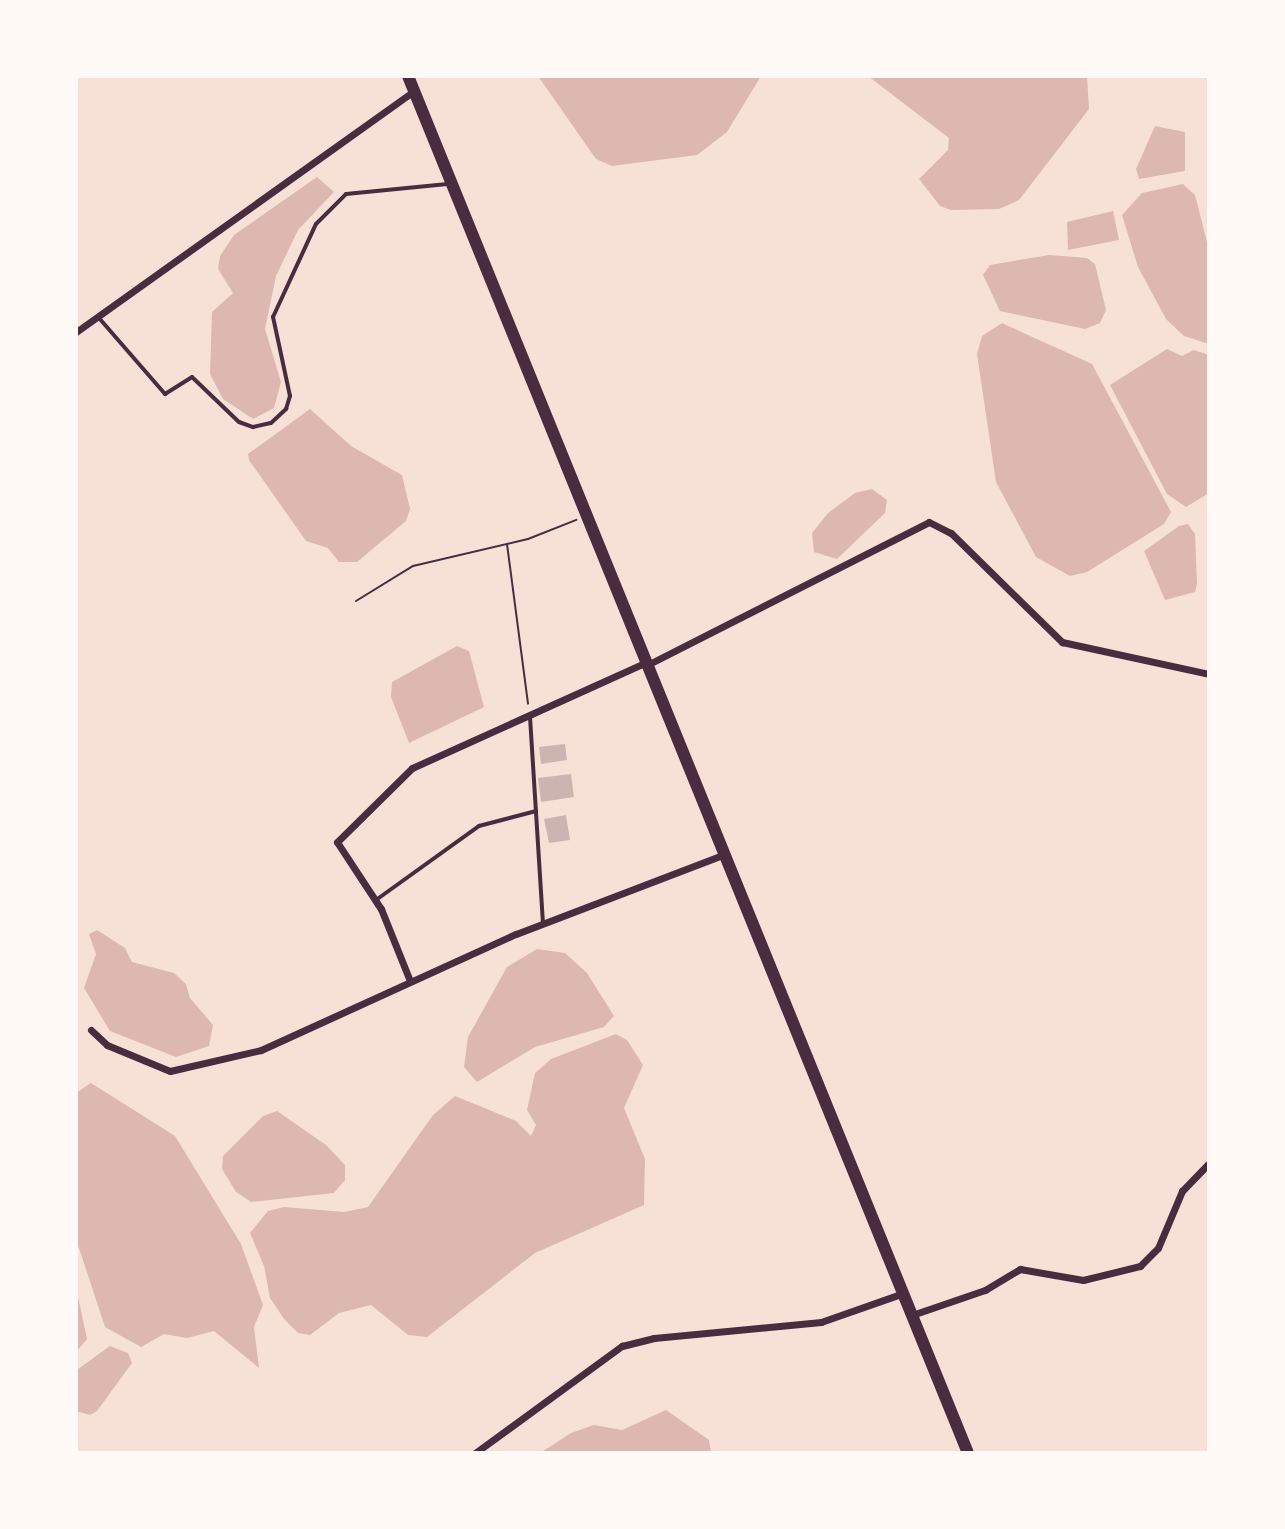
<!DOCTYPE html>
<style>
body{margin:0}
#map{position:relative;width:1285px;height:1529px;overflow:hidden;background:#f7e1d7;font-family:"Fira Sans Condensed",sans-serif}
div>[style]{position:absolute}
.water>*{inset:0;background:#dcb8b0}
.building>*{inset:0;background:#ccb4b1}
.path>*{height:2px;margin:-1px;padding:0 1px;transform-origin:1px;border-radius:1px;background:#4a2c40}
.service>*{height:4px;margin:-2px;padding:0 2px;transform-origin:2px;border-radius:2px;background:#4a2c40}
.minor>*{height:7px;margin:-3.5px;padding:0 3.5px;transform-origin:3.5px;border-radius:3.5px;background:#4a2c40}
.trunk>*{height:12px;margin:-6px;padding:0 6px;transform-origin:6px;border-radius:6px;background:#4a2c40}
span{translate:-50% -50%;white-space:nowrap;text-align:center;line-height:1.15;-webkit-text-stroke:7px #fffaf5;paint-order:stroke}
.frame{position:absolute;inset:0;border:78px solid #fffaf5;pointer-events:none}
</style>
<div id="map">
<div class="water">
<div style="clip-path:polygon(538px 76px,761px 76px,727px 132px,697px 155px,612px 166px,596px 159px)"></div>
<div style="clip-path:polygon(868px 76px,1087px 76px,1089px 109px,1019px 200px,999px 209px,951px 210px,940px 206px,919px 179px,948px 150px,949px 138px)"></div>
<div style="clip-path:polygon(1155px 126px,1185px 132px,1185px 171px,1139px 179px,1136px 169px)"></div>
<div style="clip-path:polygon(317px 177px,334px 192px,298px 230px,276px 276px,265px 329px,281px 382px,274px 408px,253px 419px,223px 399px,210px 374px,212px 312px,233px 293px,218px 269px,220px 256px,234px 235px)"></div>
<div style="clip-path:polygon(1183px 184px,1195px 195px,1209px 250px,1209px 344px,1184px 336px,1166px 319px,1138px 267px,1122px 215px,1142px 193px)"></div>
<div style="clip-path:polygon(1113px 211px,1119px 240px,1068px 250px,1067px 222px)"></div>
<div style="clip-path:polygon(1049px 255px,1087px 258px,1095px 264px,1106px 310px,1100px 323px,1085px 329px,1000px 311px,983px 275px,990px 265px)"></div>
<div style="clip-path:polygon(1002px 323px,1092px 364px,1171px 512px,1164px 524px,1087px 572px,1070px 576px,1036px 557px,996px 482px,977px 354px,982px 336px)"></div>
<div style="clip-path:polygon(1167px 349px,1182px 356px,1194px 350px,1209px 355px,1209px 493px,1186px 507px,1167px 494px,1110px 385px)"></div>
<div style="clip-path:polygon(310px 409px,351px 446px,402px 475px,410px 509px,406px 521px,357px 562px,339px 562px,328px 548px,306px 541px,249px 460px,248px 454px)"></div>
<div style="clip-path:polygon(872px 489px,887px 500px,885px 513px,837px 559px,814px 552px,812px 533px,828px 513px,855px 493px)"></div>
<div style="clip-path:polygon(1179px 526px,1188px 524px,1195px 534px,1197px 584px,1195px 592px,1165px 600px,1144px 551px)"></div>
<div style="clip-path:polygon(457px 646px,469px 651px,484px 707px,409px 743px,391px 697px,392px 682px)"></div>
<div style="clip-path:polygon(97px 930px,125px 948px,132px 962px,174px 973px,186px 984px,190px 998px,213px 1025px,209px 1046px,176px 1057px,110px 1031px,84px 988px,96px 954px,89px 934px)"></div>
<div style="clip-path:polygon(537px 949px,565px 953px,587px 973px,614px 1016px,604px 1027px,535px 1047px,477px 1082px,464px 1067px,468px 1037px,507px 967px)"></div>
<div style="clip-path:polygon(616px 1034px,627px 1040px,643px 1065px,624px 1108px,645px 1159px,644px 1205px,535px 1253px,427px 1337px,408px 1335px,371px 1305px,339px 1313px,310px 1335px,298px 1333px,284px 1319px,270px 1298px,264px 1266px,250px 1233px,268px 1211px,284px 1207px,344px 1212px,368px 1207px,433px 1115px,455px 1096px,516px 1121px,531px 1136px,536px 1125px,527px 1110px,535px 1073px,551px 1059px)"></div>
<div style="clip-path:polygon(91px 1083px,175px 1136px,241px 1244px,263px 1305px,254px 1327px,259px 1368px,214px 1331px,187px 1338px,164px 1334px,141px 1347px,105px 1327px,76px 1239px,76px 1093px)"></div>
<div style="clip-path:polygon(277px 1111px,326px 1145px,345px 1165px,345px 1180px,334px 1193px,251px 1202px,236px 1192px,222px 1169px,223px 1156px,263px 1116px)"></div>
<div style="clip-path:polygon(76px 1287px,87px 1339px,76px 1352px)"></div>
<div style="clip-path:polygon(110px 1346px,128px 1353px,132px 1363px,97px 1411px,90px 1415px,76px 1411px,78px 1369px)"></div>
<div style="clip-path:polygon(666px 1410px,709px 1440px,711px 1453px,540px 1453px,571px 1433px,594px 1425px,622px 1430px)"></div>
</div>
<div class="building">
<div style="clip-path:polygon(565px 744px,567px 760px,541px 764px,539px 747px)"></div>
<div style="clip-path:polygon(571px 774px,574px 797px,541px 802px,538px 778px)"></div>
<div style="clip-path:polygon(566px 815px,570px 840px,549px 843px,544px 819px)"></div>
</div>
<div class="path">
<div style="left:507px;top:544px;width:161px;rotate:82.5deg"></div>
<div style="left:356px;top:601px;width:67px;rotate:-31.6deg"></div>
<div style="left:413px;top:566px;width:118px;rotate:-13.2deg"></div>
<div style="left:528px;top:539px;width:52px;rotate:-21.6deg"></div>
</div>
<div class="service">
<div style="left:99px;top:318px;width:101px;rotate:49deg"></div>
<div style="left:165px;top:394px;width:32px;rotate:-32deg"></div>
<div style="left:192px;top:377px;width:65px;rotate:43.8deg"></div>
<div style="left:239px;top:422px;width:15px;rotate:20deg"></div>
<div style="left:253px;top:427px;width:18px;rotate:-13deg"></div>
<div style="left:271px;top:423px;width:21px;rotate:-43deg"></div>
<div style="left:286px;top:409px;width:14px;rotate:-73deg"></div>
<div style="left:290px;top:396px;width:81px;rotate:-102.1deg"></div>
<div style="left:273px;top:317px;width:102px;rotate:-65.2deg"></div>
<div style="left:316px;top:224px;width:42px;rotate:-45deg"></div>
<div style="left:346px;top:194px;width:102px;rotate:-5.6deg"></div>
<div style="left:530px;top:717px;width:205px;rotate:86.4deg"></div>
<div style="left:376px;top:900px;width:127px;rotate:-35.7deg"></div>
<div style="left:479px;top:826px;width:59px;rotate:-14.7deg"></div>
</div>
<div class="minor">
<div style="left:76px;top:332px;width:415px;rotate:-35.5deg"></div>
<div style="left:647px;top:665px;width:316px;rotate:-26.9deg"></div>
<div style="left:929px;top:522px;width:25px;rotate:27deg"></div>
<div style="left:951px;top:533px;width:156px;rotate:44.5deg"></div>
<div style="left:1062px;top:642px;width:150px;rotate:12.3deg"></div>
<div style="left:410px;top:981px;width:78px;rotate:-111.9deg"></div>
<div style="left:381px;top:909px;width:80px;rotate:-123.3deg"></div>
<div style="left:337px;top:842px;width:105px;rotate:-44.6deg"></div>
<div style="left:412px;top:768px;width:256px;rotate:-24.3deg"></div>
<div style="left:91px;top:1030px;width:22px;rotate:43deg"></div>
<div style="left:107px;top:1045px;width:68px;rotate:22.4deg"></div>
<div style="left:170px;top:1071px;width:93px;rotate:-13deg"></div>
<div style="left:261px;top:1050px;width:280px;rotate:-24.5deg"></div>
<div style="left:516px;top:934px;width:224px;rotate:-20.9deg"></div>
<div style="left:912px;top:1315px;width:77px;rotate:-18.9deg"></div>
<div style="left:985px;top:1290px;width:41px;rotate:-31deg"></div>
<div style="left:1020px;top:1269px;width:64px;rotate:9.9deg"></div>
<div style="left:1083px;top:1280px;width:59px;rotate:-13.8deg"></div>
<div style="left:1140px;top:1266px;width:25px;rotate:-45deg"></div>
<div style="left:1158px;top:1248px;width:62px;rotate:-67.2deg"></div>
<div style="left:1182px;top:1191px;width:39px;rotate:-46deg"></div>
<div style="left:475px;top:1453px;width:182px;rotate:-36.1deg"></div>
<div style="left:622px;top:1346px;width:33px;rotate:-14deg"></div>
<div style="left:654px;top:1338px;width:168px;rotate:-5.5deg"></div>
<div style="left:821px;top:1322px;width:88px;rotate:-19.3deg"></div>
</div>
<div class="trunk">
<div style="left:408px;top:76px;width:1487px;rotate:67.87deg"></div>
</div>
<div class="frame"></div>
</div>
